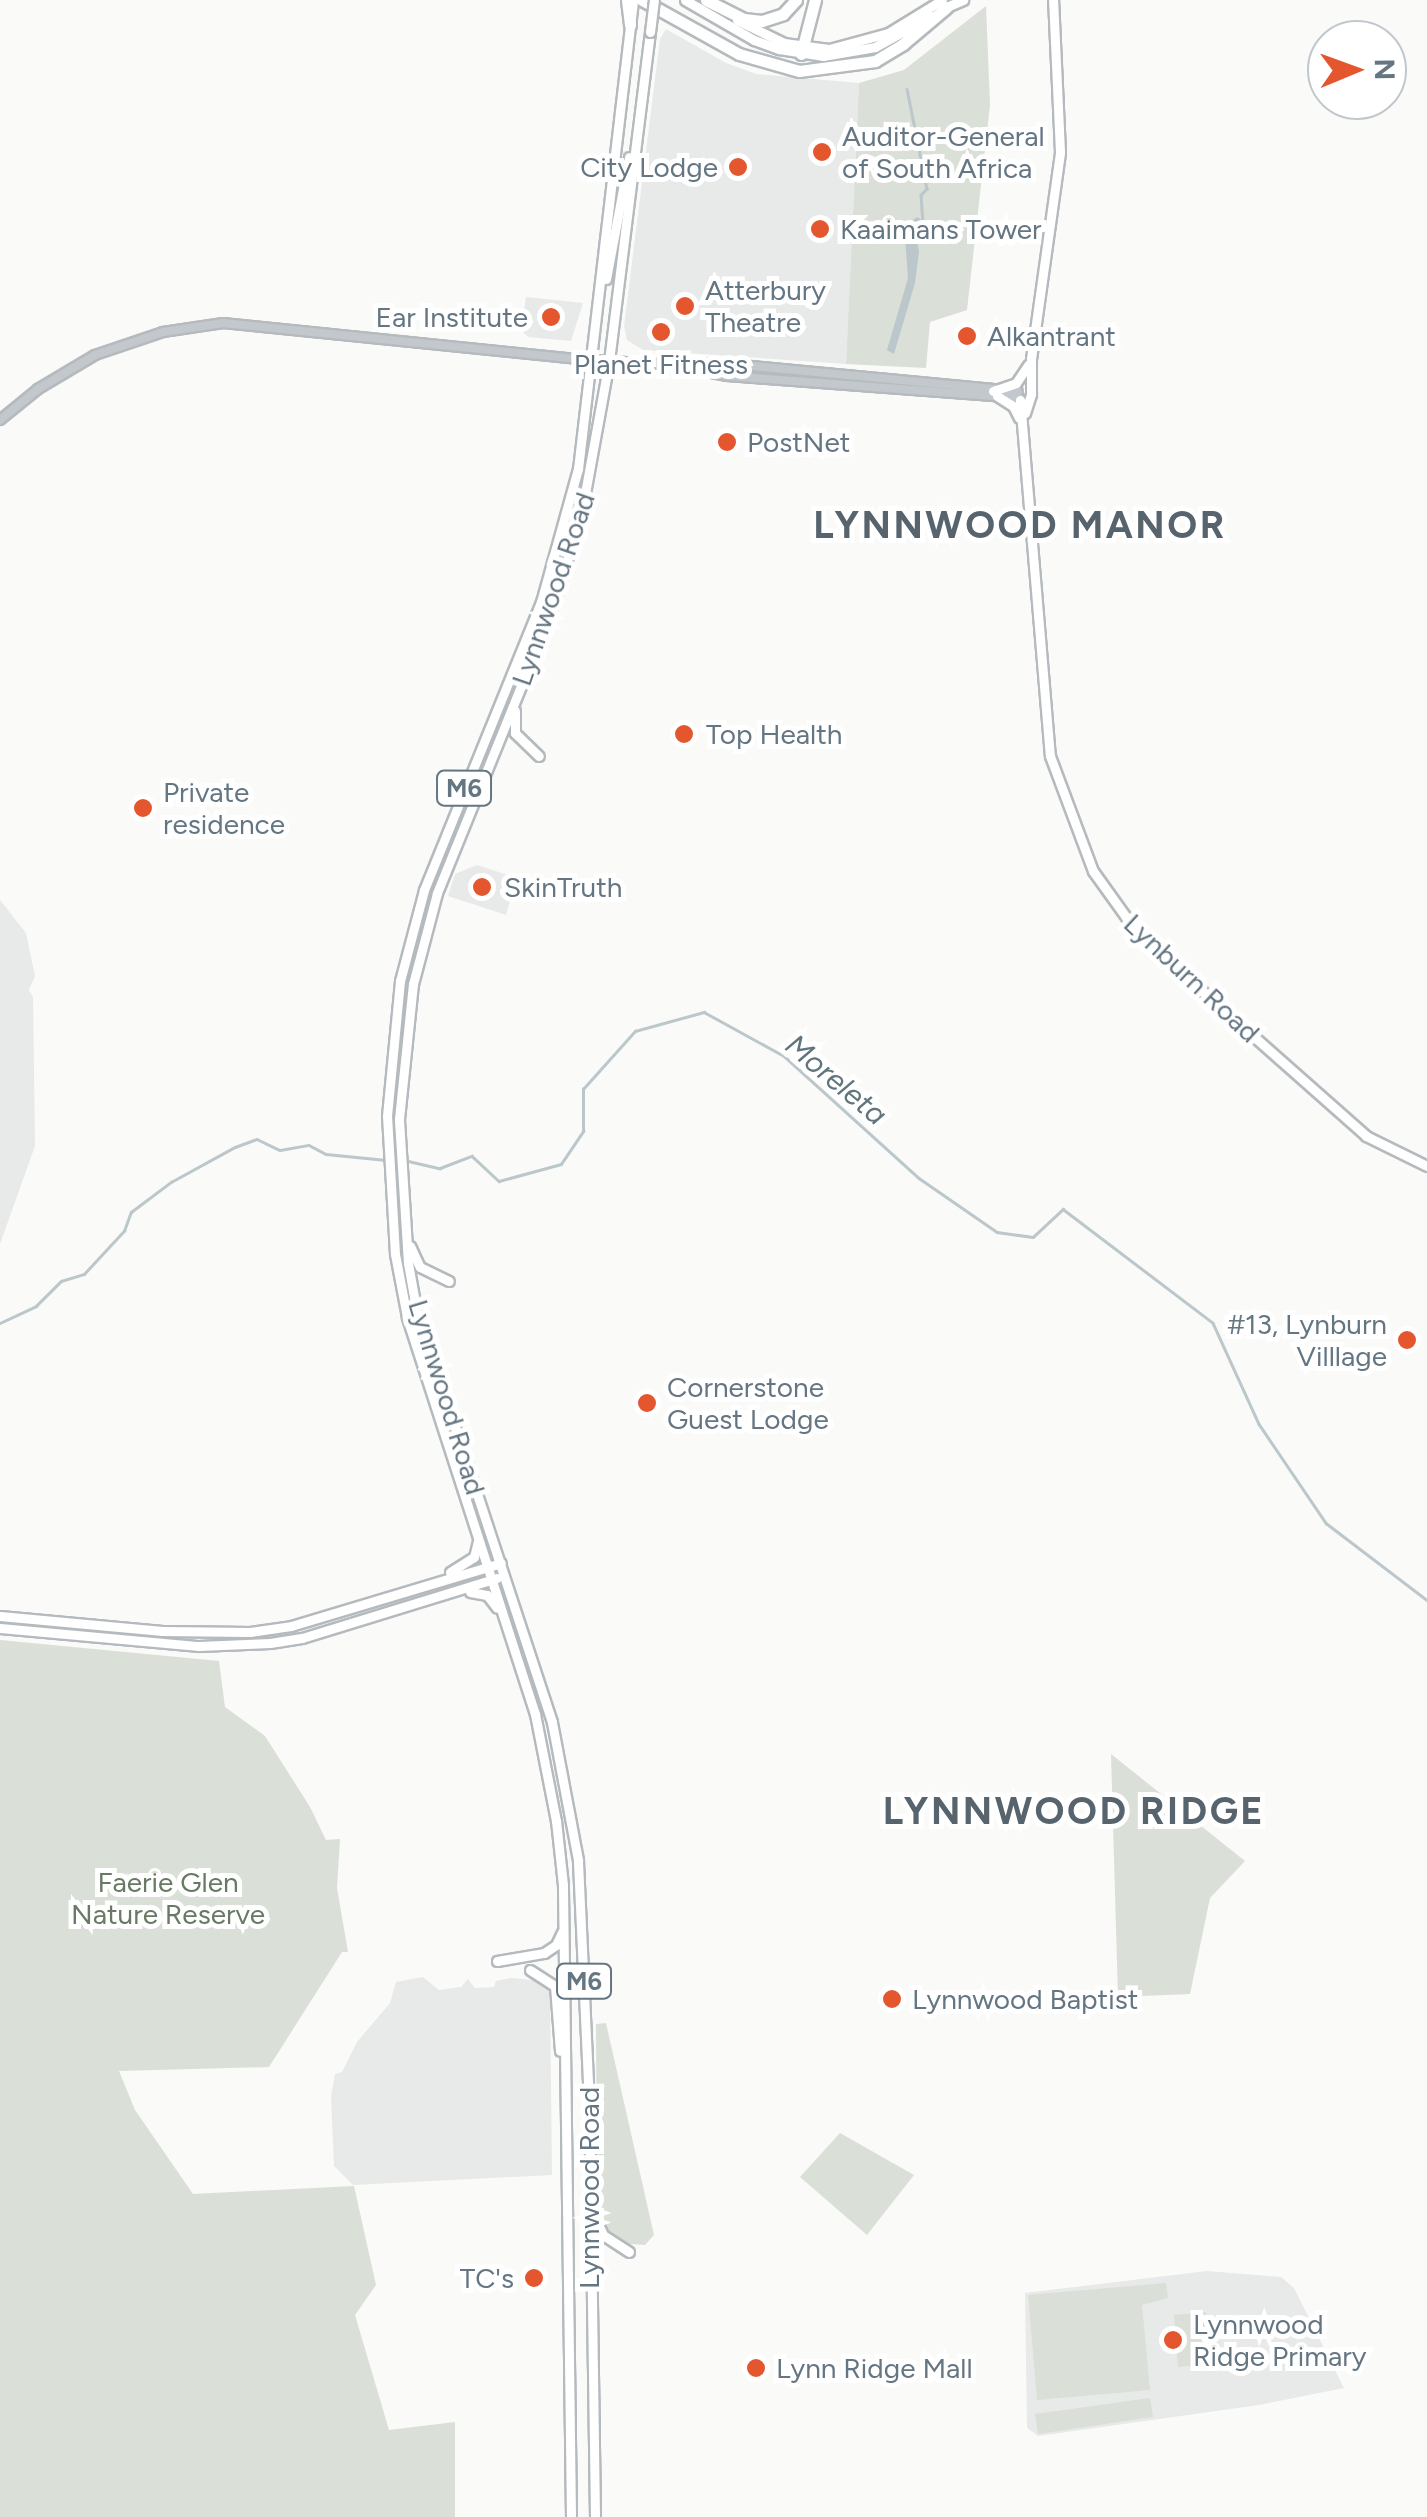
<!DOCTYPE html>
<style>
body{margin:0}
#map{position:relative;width:1427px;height:2517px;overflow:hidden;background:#fafaf8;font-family:Figtree,sans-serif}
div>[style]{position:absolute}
.built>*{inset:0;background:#e8e9e9}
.green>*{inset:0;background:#dadfd7}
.water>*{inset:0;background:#bbc7cb}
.stream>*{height:2.5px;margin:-1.25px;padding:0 1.25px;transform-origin:1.25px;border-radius:1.25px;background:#bbc7cb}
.roads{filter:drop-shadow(2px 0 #b5babe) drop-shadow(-2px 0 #b5babe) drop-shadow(0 2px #b5babe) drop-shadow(0 -2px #b5babe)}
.minor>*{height:8px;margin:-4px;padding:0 4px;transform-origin:4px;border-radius:4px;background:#c3c8cc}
.major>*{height:9px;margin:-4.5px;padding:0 4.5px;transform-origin:4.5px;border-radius:4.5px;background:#fff}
.highway>*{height:11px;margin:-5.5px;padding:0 5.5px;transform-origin:5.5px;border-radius:5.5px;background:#fff}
.bridges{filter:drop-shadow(2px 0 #b5babe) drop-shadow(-2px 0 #b5babe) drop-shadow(0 2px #b5babe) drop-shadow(0 -2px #b5babe)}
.major-bridge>*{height:9px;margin:-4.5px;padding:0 4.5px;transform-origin:4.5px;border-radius:4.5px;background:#fff}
.dots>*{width:28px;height:28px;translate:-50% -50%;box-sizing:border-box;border:5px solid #fff;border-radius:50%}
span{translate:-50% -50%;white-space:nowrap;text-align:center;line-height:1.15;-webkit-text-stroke:10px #fff;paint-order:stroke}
.shield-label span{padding:2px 8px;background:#fff;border:2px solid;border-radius:8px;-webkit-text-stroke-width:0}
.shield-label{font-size:25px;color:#657683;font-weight:700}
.poi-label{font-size:28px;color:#657683}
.left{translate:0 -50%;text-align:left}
.right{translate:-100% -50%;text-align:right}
.street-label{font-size:28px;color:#657683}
.park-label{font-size:28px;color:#687a64}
.water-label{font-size:30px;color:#60757c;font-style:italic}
.district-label{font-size:38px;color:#57646e;font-weight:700;letter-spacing:2.5px}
.north{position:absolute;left:1307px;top:20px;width:100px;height:100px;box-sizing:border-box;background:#fff;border:2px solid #c1c8cd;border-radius:50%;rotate:89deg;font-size:28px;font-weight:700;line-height:40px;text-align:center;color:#657683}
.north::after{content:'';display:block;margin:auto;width:35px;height:45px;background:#e4572e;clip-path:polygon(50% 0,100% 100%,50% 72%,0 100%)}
</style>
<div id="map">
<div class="built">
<div style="clip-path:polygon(666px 29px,726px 63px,756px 74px,859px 83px,846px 364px,643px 350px,627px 340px,624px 326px,660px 39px)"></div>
<div style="clip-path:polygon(526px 297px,583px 303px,571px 341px,528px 337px,521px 330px)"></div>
<div style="clip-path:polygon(477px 865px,517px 878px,506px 915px,448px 896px,455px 874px)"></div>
<div style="clip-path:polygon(0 900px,26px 933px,35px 976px,29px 990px,33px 997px,35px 1146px,0 1244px)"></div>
<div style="clip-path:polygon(423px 1977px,439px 1990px,461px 1987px,468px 1979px,475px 1988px,494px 1987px,496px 1981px,511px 1978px,544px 1981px,550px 1988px,552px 2175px,353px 2185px,334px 2166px,331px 2096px,335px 2074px,342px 2072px,357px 2042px,390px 2003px,396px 1982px)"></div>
<div style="clip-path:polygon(1207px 2271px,1281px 2277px,1294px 2288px,1344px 2388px,1259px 2405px,1038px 2436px,1027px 2428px,1025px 2293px)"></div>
</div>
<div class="green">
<div style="clip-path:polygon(986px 6px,990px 105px,967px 310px,930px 322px,926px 368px,846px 364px,859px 83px,904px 70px)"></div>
<div style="clip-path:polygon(0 1640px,219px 1661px,225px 1707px,265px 1736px,310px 1807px,326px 1840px,340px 1839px,337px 1888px,348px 1952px,342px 1952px,269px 2067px,119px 2071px,135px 2110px,193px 2194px,354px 2186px,376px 2285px,355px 2315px,389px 2430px,455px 2422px,455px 2517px,0 2517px)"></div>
<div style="clip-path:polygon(1111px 1754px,1245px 1861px,1210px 1898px,1190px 1994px,1118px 1997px)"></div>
<div style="clip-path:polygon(606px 2023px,654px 2235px,645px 2245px,617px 2243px,602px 2228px,597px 2212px,596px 2024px)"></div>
<div style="clip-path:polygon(840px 2133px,914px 2175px,867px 2235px,800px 2177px)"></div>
<div style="clip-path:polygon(1166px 2283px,1168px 2298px,1142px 2305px,1150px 2390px,1037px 2400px,1028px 2295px)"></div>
<div style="clip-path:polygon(1206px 2312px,1211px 2364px,1178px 2367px,1174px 2315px)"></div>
<div style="clip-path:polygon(1150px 2398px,1153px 2417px,1038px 2434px,1035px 2414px)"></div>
</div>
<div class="water">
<div style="clip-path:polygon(909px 231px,916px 235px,919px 252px,915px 283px,894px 354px,887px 350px,908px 278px,905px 236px)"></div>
</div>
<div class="stream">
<div style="left:907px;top:89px;width:102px;rotate:78.7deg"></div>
<div style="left:927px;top:189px;width:8px;rotate:135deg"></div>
<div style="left:921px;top:195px;width:28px;rotate:86deg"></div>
<div style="left:923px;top:223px;width:7px;rotate:-146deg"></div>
<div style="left:917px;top:219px;width:11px;rotate:146deg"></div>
<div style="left:908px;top:225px;width:6px;rotate:81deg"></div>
<div style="left:404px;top:1160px;width:37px;rotate:13deg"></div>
<div style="left:440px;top:1168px;width:34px;rotate:-21deg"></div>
<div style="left:472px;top:1156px;width:37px;rotate:43deg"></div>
<div style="left:499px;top:1181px;width:64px;rotate:-15.3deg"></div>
<div style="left:561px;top:1164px;width:40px;rotate:-56deg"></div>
<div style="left:583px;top:1131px;width:42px;rotate:-90deg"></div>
<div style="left:583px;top:1089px;width:78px;rotate:-48.1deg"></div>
<div style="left:635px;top:1031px;width:72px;rotate:-15.4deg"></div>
<div style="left:704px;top:1012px;width:91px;rotate:28.8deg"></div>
<div style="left:784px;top:1056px;width:182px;rotate:42.1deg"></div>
<div style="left:919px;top:1178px;width:95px;rotate:34.7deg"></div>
<div style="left:997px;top:1232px;width:36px;rotate:8deg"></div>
<div style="left:1033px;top:1237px;width:41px;rotate:-43deg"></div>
<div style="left:1063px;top:1209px;width:188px;rotate:37.2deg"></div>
<div style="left:1213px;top:1323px;width:111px;rotate:65.5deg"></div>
<div style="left:1259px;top:1424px;width:120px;rotate:55.9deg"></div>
<div style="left:1326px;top:1523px;width:127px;rotate:37.3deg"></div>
<div style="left:0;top:1323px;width:40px;rotate:-25deg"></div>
<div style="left:36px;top:1306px;width:35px;rotate:-45deg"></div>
<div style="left:61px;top:1281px;width:24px;rotate:-17deg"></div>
<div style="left:84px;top:1274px;width:59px;rotate:-47.1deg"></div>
<div style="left:124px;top:1231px;width:20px;rotate:-70deg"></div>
<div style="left:131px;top:1212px;width:50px;rotate:-36.9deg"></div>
<div style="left:171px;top:1182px;width:73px;rotate:-28.7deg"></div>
<div style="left:235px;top:1147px;width:23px;rotate:-20deg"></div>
<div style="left:257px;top:1139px;width:25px;rotate:26deg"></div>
<div style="left:280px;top:1150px;width:29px;rotate:-10deg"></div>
<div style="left:309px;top:1145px;width:19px;rotate:28deg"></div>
<div style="left:326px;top:1154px;width:60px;rotate:5.7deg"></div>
</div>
<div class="roads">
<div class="minor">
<div style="left:686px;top:368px;width:42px;rotate:11deg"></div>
<div style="left:727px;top:376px;width:293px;rotate:4.3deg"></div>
<div style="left:0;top:420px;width:49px;rotate:-39.2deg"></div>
<div style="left:38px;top:389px;width:66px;rotate:-30.8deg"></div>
<div style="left:95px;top:355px;width:72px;rotate:-18.7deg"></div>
<div style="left:163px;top:332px;width:61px;rotate:-8.5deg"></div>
<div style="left:223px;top:323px;width:355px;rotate:5.8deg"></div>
<div style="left:576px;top:359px;width:101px;rotate:3.4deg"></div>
<div style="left:677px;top:365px;width:43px;rotate:-2.7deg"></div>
<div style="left:720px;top:363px;width:299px;rotate:5.4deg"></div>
</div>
<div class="major">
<div style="left:685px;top:0;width:80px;rotate:30.1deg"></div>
<div style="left:754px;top:40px;width:27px;rotate:20deg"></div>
<div style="left:779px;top:49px;width:45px;rotate:9deg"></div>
<div style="left:823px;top:56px;width:53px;rotate:-9.8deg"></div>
<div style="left:875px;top:47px;width:64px;rotate:-29deg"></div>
<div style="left:944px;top:8px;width:21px;rotate:-23deg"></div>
<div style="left:737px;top:20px;width:52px;rotate:26.1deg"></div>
<div style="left:784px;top:43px;width:45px;rotate:7.6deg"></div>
<div style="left:829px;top:49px;width:61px;rotate:-15.2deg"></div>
<div style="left:888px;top:33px;width:63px;rotate:-31.4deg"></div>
<div style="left:606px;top:279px;width:124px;rotate:-79.3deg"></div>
<div style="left:993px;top:391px;width:24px;rotate:-19deg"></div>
<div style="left:1016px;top:383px;width:22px;rotate:-56deg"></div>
<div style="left:997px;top:396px;width:19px;rotate:32deg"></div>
<div style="left:1013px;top:406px;width:13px;rotate:63deg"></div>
<div style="left:1020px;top:400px;width:357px;rotate:85.2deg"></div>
<div style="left:1050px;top:756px;width:123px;rotate:69.5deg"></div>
<div style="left:1093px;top:871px;width:57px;rotate:54.3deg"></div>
<div style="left:1126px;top:917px;width:55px;rotate:46.5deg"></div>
<div style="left:1164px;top:957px;width:270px;rotate:41.5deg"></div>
<div style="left:1366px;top:1136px;width:68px;rotate:26.2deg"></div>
<div style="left:1025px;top:413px;width:20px;rotate:-72deg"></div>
<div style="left:1031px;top:394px;width:35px;rotate:-90deg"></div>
<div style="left:1031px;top:359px;width:209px;rotate:-82deg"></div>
<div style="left:1060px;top:152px;width:152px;rotate:-92.6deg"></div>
<div style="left:515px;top:711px;width:22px;rotate:90deg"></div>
<div style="left:515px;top:733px;width:33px;rotate:44deg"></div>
<div style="left:410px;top:1246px;width:23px;rotate:65deg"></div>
<div style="left:420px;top:1267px;width:32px;rotate:26deg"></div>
<div style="left:450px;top:1572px;width:28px;rotate:-32deg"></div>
<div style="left:474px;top:1557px;width:16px;rotate:-76deg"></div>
<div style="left:470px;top:1592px;width:17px;rotate:10deg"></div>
<div style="left:487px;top:1595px;width:16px;rotate:52deg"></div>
<div style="left:0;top:1616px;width:163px;rotate:5.3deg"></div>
<div style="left:162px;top:1631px;width:88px;rotate:0.7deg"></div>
<div style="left:250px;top:1632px;width:41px;rotate:-8.3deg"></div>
<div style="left:291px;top:1626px;width:219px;rotate:-16.7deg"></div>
<div style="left:0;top:1628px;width:200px;rotate:5.2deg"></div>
<div style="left:199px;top:1646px;width:71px;rotate:-2.4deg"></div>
<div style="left:270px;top:1643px;width:32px;rotate:-9deg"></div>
<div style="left:302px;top:1638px;width:204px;rotate:-17.1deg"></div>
<div style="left:497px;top:1961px;width:48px;rotate:-9.7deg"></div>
<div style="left:544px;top:1953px;width:14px;rotate:-34deg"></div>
<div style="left:556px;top:1945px;width:14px;rotate:-65deg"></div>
<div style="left:530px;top:1970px;width:30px;rotate:33deg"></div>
<div style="left:555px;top:1986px;width:65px;rotate:85.6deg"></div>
<div style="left:591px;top:2209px;width:29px;rotate:65deg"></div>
<div style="left:603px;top:2235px;width:31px;rotate:33deg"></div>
<div style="left:571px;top:2517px;width:632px;rotate:-90.73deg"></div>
<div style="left:563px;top:1885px;width:64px;rotate:-96.2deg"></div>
<div style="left:556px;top:1821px;width:109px;rotate:-101.1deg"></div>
<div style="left:535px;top:1714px;width:417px;rotate:-107.9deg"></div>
<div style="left:407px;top:1317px;width:64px;rotate:-100.8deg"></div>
<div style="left:395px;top:1254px;width:138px;rotate:-93.3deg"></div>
<div style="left:387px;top:1116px;width:136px;rotate:-84.5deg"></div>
<div style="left:400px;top:981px;width:94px;rotate:-75.2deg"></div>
<div style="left:424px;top:890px;width:311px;rotate:-67.9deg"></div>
<div style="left:541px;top:602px;width:138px;rotate:-74.5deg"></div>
<div style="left:578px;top:469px;width:472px;rotate:-83.3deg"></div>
<div style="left:595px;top:2517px;width:413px;rotate:-90.8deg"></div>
<div style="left:589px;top:2104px;width:244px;rotate:-92.6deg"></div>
<div style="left:578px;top:1860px;width:140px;rotate:-100.7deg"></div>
<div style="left:552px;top:1722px;width:436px;rotate:-108.2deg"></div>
<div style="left:416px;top:1308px;width:46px;rotate:-100.1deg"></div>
<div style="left:408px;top:1263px;width:144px;rotate:-93.6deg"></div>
<div style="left:399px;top:1119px;width:136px;rotate:-84.1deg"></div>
<div style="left:413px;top:984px;width:94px;rotate:-75.2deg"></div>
<div style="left:437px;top:893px;width:289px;rotate:-67.9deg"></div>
<div style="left:546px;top:625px;width:109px;rotate:-71.9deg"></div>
<div style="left:580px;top:521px;width:163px;rotate:-79.7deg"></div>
<div style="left:609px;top:361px;width:332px;rotate:-82.9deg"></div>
</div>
<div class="highway">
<div style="left:627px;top:0;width:25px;rotate:83deg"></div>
<div style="left:642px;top:0;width:111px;rotate:29.1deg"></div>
<div style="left:739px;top:54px;width:62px;rotate:15.8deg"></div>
<div style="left:799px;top:71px;width:77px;rotate:-7.5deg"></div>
<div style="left:875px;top:61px;width:33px;rotate:-31deg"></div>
<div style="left:903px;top:44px;width:57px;rotate:-40.1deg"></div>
<div style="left:706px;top:0;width:42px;rotate:26.6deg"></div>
<div style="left:744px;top:19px;width:18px;rotate:6deg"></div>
<div style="left:762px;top:21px;width:22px;rotate:-18deg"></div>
<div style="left:783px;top:14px;width:19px;rotate:-47deg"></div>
<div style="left:801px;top:54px;width:56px;rotate:-75.5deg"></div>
</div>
</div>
<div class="bridges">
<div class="major-bridge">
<div style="left:650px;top:32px;width:32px;rotate:-83deg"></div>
</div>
</div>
<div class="dots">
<div style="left:822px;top:152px;background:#e4572e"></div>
<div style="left:738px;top:167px;background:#e4572e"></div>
<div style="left:820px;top:229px;background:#e4572e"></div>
<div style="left:685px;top:306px;background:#e4572e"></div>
<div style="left:551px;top:317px;background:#e4572e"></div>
<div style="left:661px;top:332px;background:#e4572e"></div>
<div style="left:967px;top:336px;background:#e4572e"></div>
<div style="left:727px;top:442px;background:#e4572e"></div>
<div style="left:684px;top:734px;background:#e4572e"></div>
<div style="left:143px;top:808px;background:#e4572e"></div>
<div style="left:482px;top:887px;background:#e4572e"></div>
<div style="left:1407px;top:1340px;background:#e4572e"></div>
<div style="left:647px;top:1403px;background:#e4572e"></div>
<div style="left:892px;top:1999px;background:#e4572e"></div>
<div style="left:534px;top:2278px;background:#e4572e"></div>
<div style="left:1173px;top:2340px;background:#e4572e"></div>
<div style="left:756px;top:2368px;background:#e4572e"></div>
</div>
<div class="shield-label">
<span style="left:464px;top:788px">M6</span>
<span style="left:584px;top:1981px">M6</span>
</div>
<div class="poi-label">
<span class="left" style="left:842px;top:152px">Auditor-General<br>of South Africa</span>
<span class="right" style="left:718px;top:167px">City Lodge</span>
<span class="left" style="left:840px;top:229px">Kaaimans Tower</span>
<span class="left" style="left:705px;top:306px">Atterbury<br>Theatre</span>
<span class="right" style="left:528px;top:317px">Ear Institute</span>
<span class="left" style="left:987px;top:336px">Alkantrant</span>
<span style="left:661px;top:364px">Planet Fitness</span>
<span class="left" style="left:747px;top:442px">PostNet</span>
<span class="left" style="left:706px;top:734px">Top Health</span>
<span class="left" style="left:163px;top:808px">Private<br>residence</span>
<span class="left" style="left:504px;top:887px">SkinTruth</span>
<span class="right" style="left:1387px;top:1340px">#13, Lynburn<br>Villlage</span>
<span class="left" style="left:667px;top:1403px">Cornerstone<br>Guest Lodge</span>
<span class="left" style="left:912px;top:1999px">Lynnwood Baptist</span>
<span class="right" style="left:514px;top:2278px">TC's</span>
<span class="left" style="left:1193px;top:2340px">Lynnwood<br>Ridge Primary</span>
<span class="left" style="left:776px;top:2368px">Lynn Ridge Mall</span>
</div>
<div class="street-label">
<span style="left:553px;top:589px;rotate:-71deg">Lynnwood Road</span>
<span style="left:1192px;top:978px;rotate:43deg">Lynburn Road</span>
<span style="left:447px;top:1397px;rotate:73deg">Lynnwood Road</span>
<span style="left:589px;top:2188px;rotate:-90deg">Lynnwood Road</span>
</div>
<div class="park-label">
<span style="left:168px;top:1898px">Faerie Glen<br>Nature Reserve</span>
</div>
<div class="water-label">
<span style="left:836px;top:1080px;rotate:40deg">Moreleta</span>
</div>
<div class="district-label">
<span style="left:1020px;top:526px">LYNNWOOD MANOR</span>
<span style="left:1074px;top:1812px">LYNNWOOD RIDGE</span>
</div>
<div class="north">N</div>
</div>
